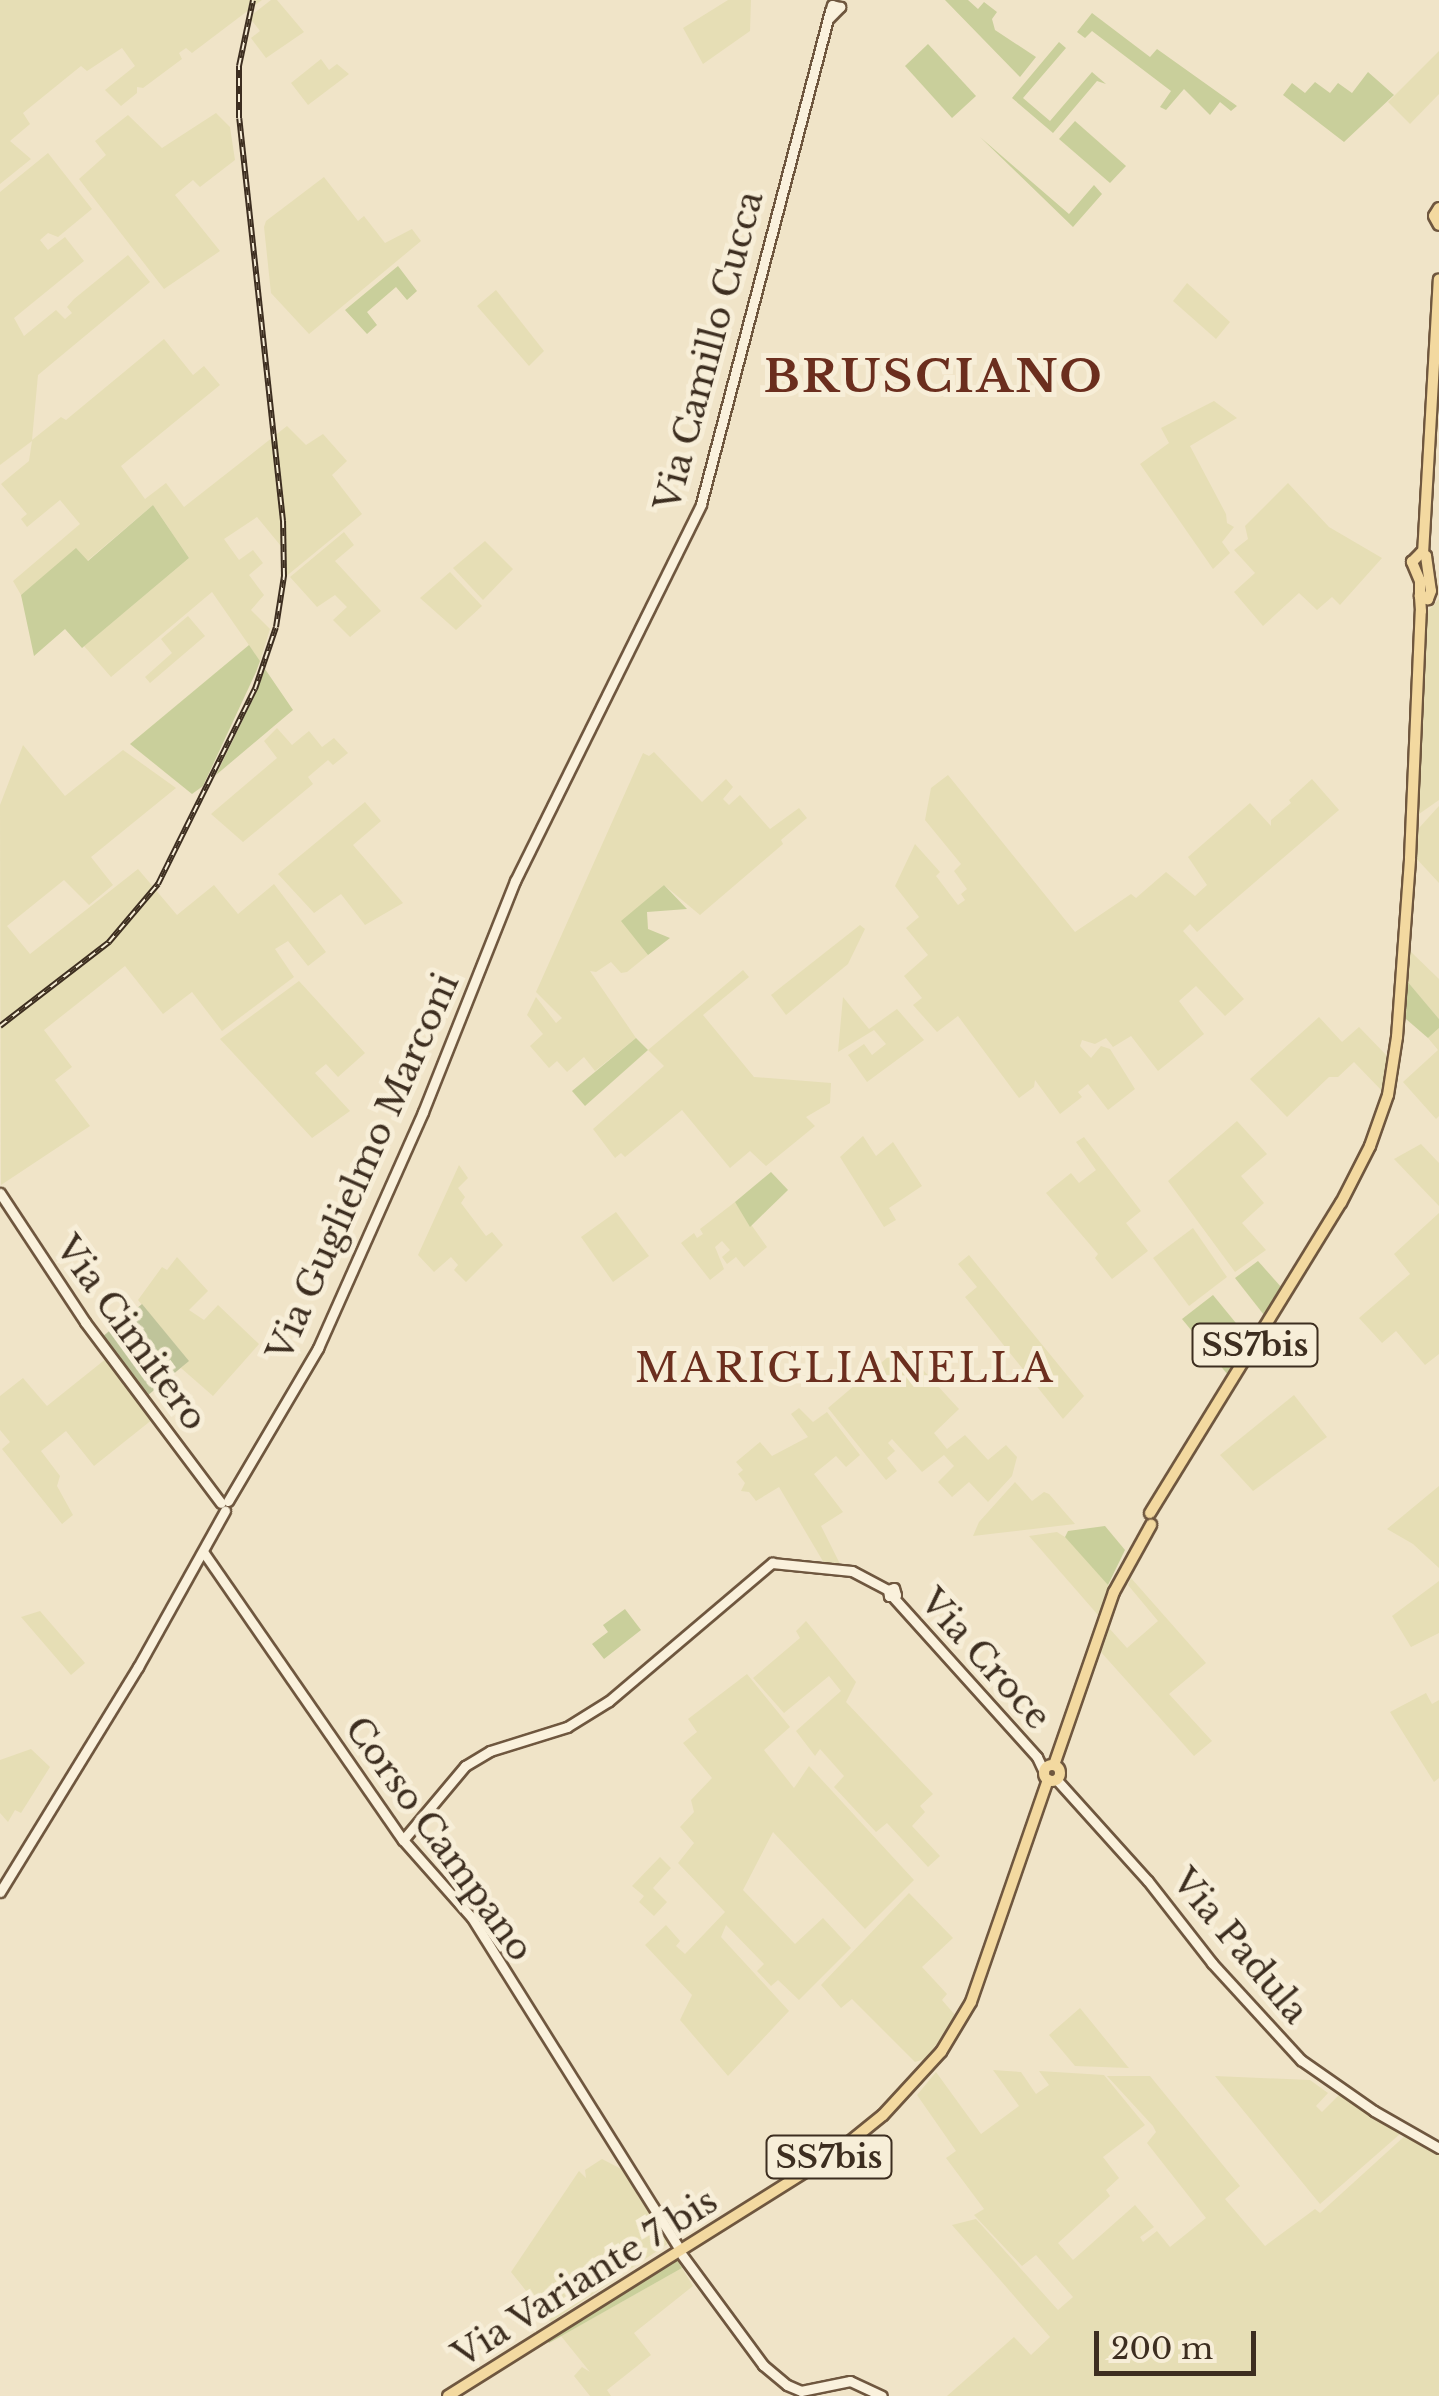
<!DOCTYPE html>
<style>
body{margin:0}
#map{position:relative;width:1439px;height:2396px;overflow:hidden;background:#f0e4c8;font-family:"Libre Baskerville",serif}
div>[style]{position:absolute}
.farmland>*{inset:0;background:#e6deb5}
.green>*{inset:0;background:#c9cf9b}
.cemetery>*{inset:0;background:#bfc49a}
.roads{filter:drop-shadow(2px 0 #6f573f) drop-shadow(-2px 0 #6f573f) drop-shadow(0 2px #6f573f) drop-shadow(0 -2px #6f573f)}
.secondary>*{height:9px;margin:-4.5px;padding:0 4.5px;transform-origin:4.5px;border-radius:4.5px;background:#faf1dc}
.primary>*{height:10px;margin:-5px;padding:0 5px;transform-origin:5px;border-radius:5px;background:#f3d9a0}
.primary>.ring{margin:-5px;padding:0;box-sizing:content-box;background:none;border:10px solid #f3d9a0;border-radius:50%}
.rail>*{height:6px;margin-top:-3px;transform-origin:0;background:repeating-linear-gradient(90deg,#f7eed8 0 8px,#3d2e20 0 16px);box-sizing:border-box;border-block:2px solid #3d2e20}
span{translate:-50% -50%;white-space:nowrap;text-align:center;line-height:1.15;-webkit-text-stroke:10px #f7eed8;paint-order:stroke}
.shield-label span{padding:2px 8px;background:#f7eed8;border:2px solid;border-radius:8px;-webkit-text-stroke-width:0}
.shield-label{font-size:32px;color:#3d2e20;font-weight:700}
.street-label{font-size:35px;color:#3d2e20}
.quarter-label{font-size:40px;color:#6b2e1e;letter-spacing:2.5px}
.district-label{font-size:45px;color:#6b2e1e;font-weight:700;letter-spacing:2.5px}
.scale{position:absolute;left:1094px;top:2331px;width:162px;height:45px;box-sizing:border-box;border:5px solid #3d2e20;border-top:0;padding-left:12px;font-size:30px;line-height:35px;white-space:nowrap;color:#3d2e20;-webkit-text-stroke:8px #f7eed8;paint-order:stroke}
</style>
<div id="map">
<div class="farmland">
<div style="clip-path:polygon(0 0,262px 0,192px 53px,186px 48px,179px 53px,182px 59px,143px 88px,137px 87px,137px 93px,121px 106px,105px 90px,135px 66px,122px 48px,87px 71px,81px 66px,23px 113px,30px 124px,10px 141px,31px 159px,0 184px)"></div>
<div style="clip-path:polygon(271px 0,277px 0,304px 32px,266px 58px,251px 38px,260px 31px,249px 17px)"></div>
<div style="clip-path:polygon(728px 0,751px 0,750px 31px,703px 64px,683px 28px)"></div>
<div style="clip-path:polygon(1439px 51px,1439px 94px,1410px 124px,1388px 102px)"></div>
<div style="clip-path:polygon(321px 59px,329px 70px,337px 64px,349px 74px,308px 105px,291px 83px)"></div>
<div style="clip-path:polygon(216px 113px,230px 127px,235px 160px,200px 187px,193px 180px,175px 195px,220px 251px,164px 289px,79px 179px,106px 155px,95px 141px,128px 115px,162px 148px)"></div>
<div style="clip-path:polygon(48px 153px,92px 209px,58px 237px,48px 233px,40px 240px,48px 250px,65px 237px,84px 261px,14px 318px,24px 336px,56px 310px,65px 319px,72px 313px,67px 307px,74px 299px,128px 255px,150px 282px,38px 375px,32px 440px,61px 417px,66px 420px,164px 339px,193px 375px,204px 366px,220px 385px,121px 466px,145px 499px,166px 483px,184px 507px,287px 426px,306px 445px,323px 434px,347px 461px,332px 475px,362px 514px,284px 578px,285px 551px,257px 517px,224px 539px,239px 560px,253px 550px,263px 563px,249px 575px,264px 595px,251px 610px,270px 629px,260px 661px,212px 592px,111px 677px,84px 646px,189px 558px,153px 505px,87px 561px,76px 549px,21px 595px,13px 581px,80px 524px,60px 500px,27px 527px,21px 519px,27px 514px,1px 484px,29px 461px,32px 441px,0 465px,0 192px)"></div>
<div style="clip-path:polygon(324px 177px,358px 221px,364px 216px,385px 243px,412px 229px,421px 241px,309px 334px,271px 293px,264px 227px,266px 221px)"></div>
<div style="clip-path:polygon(1187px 283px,1230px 322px,1216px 339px,1173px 301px)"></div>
<div style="clip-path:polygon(496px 290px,544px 351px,529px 366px,477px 306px)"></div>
<div style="clip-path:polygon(1214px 401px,1237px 418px,1190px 446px,1226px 514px,1227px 523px,1234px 527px,1222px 542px,1230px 553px,1213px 569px,1140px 464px,1169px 443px,1161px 428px)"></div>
<div style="clip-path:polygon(1288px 483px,1329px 527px,1382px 558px,1340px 605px,1332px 597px,1317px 610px,1299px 593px,1263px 626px,1234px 592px,1255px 573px,1234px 550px,1248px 539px,1245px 526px)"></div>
<div style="clip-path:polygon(344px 532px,354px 545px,335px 561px,381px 611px,350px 637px,333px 620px,347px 607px,335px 595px,317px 607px,290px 577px)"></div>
<div style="clip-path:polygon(485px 541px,513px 569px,483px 600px,453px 568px)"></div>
<div style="clip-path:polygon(450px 572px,482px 606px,456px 630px,420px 598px)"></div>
<div style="clip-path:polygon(1439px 599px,1439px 800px,1419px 814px,1425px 614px)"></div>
<div style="clip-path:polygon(188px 616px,205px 636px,150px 683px,145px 677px,172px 653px,161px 639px)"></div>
<div style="clip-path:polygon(277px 728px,292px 745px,309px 731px,322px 747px,334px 738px,348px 753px,333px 765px,328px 760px,308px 777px,313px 784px,243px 842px,211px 814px,277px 758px,264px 741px)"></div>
<div style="clip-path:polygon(23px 745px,65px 796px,123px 750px,176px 788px,91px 857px,113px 885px,89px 905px,64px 880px,7px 926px,30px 954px,138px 869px,177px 915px,214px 885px,238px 914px,274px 884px,326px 952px,308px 966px,288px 941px,275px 949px,294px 977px,222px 1031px,192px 992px,163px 1014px,125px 966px,44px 1030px,72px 1067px,55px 1080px,90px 1126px,1px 1185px,0 805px)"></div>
<div style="clip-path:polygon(654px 752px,702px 802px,726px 779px,733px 787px,723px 799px,729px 805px,740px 795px,770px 829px,799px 808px,807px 818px,781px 840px,783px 844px,700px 915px,664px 885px,622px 921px,648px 955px,627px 972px,621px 973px,611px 962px,596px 972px,590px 971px,636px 1038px,595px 1071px,584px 1057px,567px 1072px,557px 1061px,549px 1068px,530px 1046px,543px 1034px,527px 1015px,536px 997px,556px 1023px,562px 1018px,536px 992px,643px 753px,649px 756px)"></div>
<div style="clip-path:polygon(948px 775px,1075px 932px,1131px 894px,1136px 898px,1166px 872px,1195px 896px,1207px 885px,1188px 857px,1250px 803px,1271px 826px,1271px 820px,1291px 803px,1289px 800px,1312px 779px,1339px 810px,1197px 932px,1190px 924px,1183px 931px,1244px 999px,1225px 1016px,1196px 986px,1179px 1001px,1204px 1034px,1158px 1071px,1131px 1036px,1113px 1047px,1106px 1038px,1095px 1044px,1082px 1040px,1080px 1046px,1091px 1058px,1101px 1046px,1110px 1049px,1135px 1089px,1108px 1110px,1088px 1084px,1078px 1092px,1082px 1097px,1060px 1114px,1035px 1080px,1034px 1087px,1019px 1098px,958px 1016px,937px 1032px,913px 1005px,922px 998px,904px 976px,928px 955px,906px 928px,919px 917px,895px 886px,915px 844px,940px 872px,936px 876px,958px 905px,965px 900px,961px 894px,967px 889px,954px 871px,961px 864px,925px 820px,931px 788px)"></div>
<div style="clip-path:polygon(365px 802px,381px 821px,353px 845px,403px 903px,365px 925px,341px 894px,314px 913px,278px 874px)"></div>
<div style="clip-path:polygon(1439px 806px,1439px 883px,1414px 856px,1419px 828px)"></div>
<div style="clip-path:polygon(860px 925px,865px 929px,848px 964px,786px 1015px,771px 995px)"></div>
<div style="clip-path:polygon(1409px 950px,1439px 979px,1439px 1019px,1407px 981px)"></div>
<div style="clip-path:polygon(743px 970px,749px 977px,703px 1015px,754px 1077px,831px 1083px,830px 1103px,806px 1117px,815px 1126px,766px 1166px,750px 1151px,730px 1168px,682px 1110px,625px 1157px,621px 1153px,615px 1158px,593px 1129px,664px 1066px,648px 1050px)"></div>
<div style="clip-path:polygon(299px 981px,365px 1053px,338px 1077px,326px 1064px,315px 1073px,350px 1111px,312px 1138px,220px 1039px)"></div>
<div style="clip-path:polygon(843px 997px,869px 1029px,897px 1009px,924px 1040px,867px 1082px,848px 1055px,864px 1044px,872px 1055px,886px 1044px,874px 1030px,838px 1052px)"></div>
<div style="clip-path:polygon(1319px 1017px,1342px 1042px,1359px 1027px,1390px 1059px,1383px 1092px,1354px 1062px,1338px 1077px,1329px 1077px,1287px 1117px,1250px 1079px)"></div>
<div style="clip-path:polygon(1439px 1028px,1439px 1116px,1436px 1119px,1403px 1082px,1438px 1050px,1428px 1038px)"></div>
<div style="clip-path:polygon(1237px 1121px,1267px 1154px,1241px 1176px,1264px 1203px,1242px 1223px,1266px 1250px,1235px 1272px,1168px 1181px)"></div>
<div style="clip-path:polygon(863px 1136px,876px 1156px,893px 1142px,922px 1186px,889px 1208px,896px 1220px,884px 1227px,840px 1157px)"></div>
<div style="clip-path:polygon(1084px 1137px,1141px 1211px,1126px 1223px,1148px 1251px,1112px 1279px,1095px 1258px,1098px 1254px,1046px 1193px,1071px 1173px,1079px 1183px,1096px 1170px,1076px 1142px)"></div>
<div style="clip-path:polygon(1421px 1144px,1439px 1163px,1439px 1206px,1394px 1159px)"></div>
<div style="clip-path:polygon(459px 1165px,468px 1178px,458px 1188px,465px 1197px,461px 1203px,486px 1236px,492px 1232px,503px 1245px,466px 1282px,454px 1270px,458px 1265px,451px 1257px,434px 1272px,418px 1255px)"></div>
<div style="clip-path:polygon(735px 1202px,767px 1247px,744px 1267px,736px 1257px,727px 1264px,722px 1257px,730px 1250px,722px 1241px,715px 1247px,724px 1269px,710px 1280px,681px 1243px,694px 1233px,697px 1238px,703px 1234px,700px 1229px)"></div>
<div style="clip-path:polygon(616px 1212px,649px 1256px,613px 1282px,581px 1237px)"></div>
<div style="clip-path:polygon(1439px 1213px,1439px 1354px,1425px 1365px,1396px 1331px,1382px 1343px,1359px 1318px,1410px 1274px,1394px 1254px)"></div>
<div style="clip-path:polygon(1193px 1228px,1227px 1277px,1189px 1306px,1153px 1258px)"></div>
<div style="clip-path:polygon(969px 1255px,1084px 1396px,1063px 1419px,965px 1297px,977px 1287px,958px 1264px)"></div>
<div style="clip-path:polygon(177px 1257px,208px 1291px,189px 1310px,204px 1320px,218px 1305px,259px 1344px,213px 1396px,181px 1368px,188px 1360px,138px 1300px,162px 1267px,167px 1270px)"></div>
<div style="clip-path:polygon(901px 1346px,959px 1409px,934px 1433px,947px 1449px,965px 1435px,988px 1460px,1006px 1445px,1017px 1457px,1012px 1476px,988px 1502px,969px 1482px,952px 1497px,938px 1482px,954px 1466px,944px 1455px,922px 1472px,892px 1439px,888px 1443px,895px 1451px,887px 1458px,897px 1471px,886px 1480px,828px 1408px)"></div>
<div style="clip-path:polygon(107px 1358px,153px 1419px,94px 1466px,66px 1431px,41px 1451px,60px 1476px,57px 1486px,73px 1515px,62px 1524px,2px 1449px,10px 1442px,0 1430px,0 1396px,23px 1378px,47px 1406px)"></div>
<div style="clip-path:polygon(1294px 1395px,1327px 1437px,1253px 1491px,1220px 1455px)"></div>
<div style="clip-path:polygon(799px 1408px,813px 1422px,827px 1412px,860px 1455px,846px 1467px,836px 1456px,814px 1474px,843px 1512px,821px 1526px,840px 1564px,824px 1563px,779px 1487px,756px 1501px,749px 1492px,741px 1491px,745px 1483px,738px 1474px,743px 1470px,736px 1462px,760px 1442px,772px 1456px,808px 1437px,791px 1414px)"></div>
<div style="clip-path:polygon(1015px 1482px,1032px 1501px,1044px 1492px,1049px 1494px,1075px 1524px,973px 1536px,979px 1522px)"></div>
<div style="clip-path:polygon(1439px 1486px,1439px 1568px,1413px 1544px,1387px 1529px)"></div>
<div style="clip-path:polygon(1057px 1532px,1071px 1541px,1110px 1587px,1098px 1615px,1029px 1536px)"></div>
<div style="clip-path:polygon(1131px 1578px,1206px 1663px,1169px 1694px,1212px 1741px,1194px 1756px,1100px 1651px,1109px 1628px,1127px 1648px,1158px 1621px,1128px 1585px)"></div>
<div style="clip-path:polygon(1439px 1581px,1439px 1633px,1411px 1647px,1392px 1616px)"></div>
<div style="clip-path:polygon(40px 1611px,85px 1663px,71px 1675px,21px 1617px)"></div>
<div style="clip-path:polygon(806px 1621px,856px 1682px,846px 1702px,933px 1794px,920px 1806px,925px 1812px,912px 1826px,940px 1856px,928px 1867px,887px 1823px,876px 1832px,834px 1787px,844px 1776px,820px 1749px,815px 1756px,796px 1731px,841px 1691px,829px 1676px,784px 1713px,753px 1678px,800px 1638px,796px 1631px)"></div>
<div style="clip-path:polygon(747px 1674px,790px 1727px,764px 1750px,794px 1788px,809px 1766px,914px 1880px,865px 1929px,773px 1832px,743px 1890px,795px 1944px,823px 1918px,851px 1948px,799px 2000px,778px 1980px,771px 1986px,757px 1971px,764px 1964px,726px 1925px,721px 1937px,789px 2011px,728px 2076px,680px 2020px,692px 1995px,645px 1945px,666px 1925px,680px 1941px,676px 1946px,685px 1954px,725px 1912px,678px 1863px,694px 1843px,680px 1827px,694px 1812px,691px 1800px,712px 1778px,683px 1743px,697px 1732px,688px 1719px)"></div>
<div style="clip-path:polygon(1426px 1693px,1432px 1704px,1439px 1700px,1439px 1778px,1434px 1782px,1390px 1712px)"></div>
<div style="clip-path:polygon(31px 1749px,50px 1767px,21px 1813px,15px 1810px,8px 1822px,0 1813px,0 1760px)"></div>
<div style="clip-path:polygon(660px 1857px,671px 1868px,653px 1888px,667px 1902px,654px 1916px,639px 1902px,644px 1896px,632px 1886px)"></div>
<div style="clip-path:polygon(909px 1893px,953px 1938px,922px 1967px,947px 1994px,942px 2000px,955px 2015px,936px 2046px,925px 2059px,915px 2062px,852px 1999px,841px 2008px,821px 1985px)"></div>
<div style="clip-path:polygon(1080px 2008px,1128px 2067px,1129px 2068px,1075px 2066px,1049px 2035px)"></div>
<div style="clip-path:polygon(993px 2070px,1021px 2072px,1036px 2094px,1049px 2085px,1039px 2071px,1104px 2075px,1145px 2125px,1103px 2157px,1119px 2178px,1106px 2190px,1110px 2196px,1058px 2243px,1073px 2260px,1135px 2205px,1154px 2227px,1140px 2237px,1143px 2242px,1157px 2231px,1170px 2247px,1206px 2218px,1147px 2143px,1156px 2132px,1153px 2126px,1107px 2076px,1150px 2076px,1240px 2186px,1225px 2199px,1265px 2246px,1315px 2209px,1320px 2213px,1407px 2134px,1439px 2154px,1439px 2396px,947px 2396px,1014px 2337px,1031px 2355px,1050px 2337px,952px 2225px,976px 2219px,1058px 2310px,1073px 2297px,1036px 2255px,1022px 2266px,974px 2215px,984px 2209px,946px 2158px,956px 2151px,917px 2095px,936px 2072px,981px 2134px,1019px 2106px)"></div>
<div style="clip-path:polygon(1215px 2076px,1310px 2080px,1328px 2093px,1316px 2106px,1322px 2112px,1340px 2094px,1400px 2134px,1320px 2204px)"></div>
<div style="clip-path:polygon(602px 2159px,627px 2172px,669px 2243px,551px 2322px,511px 2272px,579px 2171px,586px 2178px,585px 2170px)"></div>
<div style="clip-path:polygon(682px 2268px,693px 2286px,634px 2333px,651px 2355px,607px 2390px,611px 2396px,590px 2396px,574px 2376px,582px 2367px,590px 2372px,561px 2336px)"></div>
</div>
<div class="green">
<div style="clip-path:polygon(945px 0,968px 0,978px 9px,984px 2px,997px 12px,992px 19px,995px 30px,1036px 57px,1020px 77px)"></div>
<div style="clip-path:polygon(1092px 13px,1150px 57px,1157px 49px,1237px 106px,1231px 111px,1220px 102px,1210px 115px,1184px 89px,1166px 110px,1160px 107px,1171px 91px,1092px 31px,1085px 38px,1077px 32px)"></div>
<div style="clip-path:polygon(1059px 42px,1066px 48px,1023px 98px,1050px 121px,1092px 72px,1106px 84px,1097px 81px,1053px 133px,1012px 98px)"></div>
<div style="clip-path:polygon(928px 44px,976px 96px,952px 118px,905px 66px)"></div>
<div style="clip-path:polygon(1368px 72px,1394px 95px,1344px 142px,1283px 95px,1292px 83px,1305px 93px,1315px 82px,1330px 93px,1338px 83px,1352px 93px)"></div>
<div style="clip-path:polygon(1075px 121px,1126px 166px,1110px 183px,1059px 139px)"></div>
<div style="clip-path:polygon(980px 137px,1069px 214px,1094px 185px,1102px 194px,1073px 227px)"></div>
<div style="clip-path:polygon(398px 266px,417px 291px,407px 300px,396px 287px,367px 312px,377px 325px,367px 334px,345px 310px)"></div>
<div style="clip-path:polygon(153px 505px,189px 558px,82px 648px,65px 629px,34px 656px,21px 595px,76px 548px,88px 561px)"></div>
<div style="clip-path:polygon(249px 645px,260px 661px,256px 672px,203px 786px,192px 794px,130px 744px)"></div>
<div style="clip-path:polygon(265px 669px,293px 710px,216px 775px,254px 697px)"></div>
<div style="clip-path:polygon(664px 885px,687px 909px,647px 912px,648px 929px,670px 938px,648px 955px,621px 921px)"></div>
<div style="clip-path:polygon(1407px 981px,1439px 1019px,1439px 1028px,1428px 1038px,1406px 1019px)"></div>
<div style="clip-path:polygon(636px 1038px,648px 1050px,585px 1106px,572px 1091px)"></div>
<div style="clip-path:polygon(771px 1172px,788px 1190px,750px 1227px,735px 1202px)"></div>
<div style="clip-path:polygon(1258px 1261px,1281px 1287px,1264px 1315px,1235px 1278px)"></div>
<div style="clip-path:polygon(1213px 1295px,1249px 1339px,1228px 1375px,1182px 1319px)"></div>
<div style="clip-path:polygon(1105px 1526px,1125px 1550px,1108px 1585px,1065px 1537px,1068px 1531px)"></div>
<div style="clip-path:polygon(625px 1609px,641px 1630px,604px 1659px,592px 1644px,608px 1632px,603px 1625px)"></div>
<div style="clip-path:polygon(677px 2260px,682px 2268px,549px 2343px,546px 2340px)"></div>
</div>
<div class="cemetery">
<div style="clip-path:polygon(142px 1304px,189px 1361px,147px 1396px,102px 1337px)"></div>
</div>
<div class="roads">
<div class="secondary">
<div style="left:829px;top:18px;width:16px;rotate:-45deg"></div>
<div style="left:840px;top:7px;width:8px;rotate:-166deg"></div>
<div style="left:832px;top:5px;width:7px;rotate:106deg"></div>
<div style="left:0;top:1193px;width:154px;rotate:56.6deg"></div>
<div style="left:85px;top:1322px;width:226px;rotate:53.1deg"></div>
<div style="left:228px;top:1501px;width:178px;rotate:-59.5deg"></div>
<div style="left:318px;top:1348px;width:258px;rotate:-66deg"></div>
<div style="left:423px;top:1112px;width:249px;rotate:-68.3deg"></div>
<div style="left:515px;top:881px;width:420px;rotate:-63.7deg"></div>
<div style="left:701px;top:504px;width:510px;rotate:-75.34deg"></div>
<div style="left:204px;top:1553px;width:349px;rotate:55.3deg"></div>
<div style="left:403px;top:1840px;width:104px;rotate:48.5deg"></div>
<div style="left:472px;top:1918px;width:386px;rotate:57.9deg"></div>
<div style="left:893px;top:1597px;width:215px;rotate:48deg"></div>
<div style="left:1037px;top:1757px;width:17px;rotate:65deg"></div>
<div style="left:1056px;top:1779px;width:137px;rotate:48deg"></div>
<div style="left:1148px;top:1881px;width:104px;rotate:52deg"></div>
<div style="left:1212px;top:1963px;width:132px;rotate:47.5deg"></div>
<div style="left:1301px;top:2060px;width:89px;rotate:34.9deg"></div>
<div style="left:1374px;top:2111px;width:75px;rotate:29.6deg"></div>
<div style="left:403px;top:1840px;width:97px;rotate:-50deg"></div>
<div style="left:465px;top:1766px;width:29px;rotate:-31deg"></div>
<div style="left:490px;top:1751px;width:81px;rotate:-17.3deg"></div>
<div style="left:567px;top:1727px;width:49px;rotate:-31.8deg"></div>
<div style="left:609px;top:1701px;width:214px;rotate:-40.3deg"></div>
<div style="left:772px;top:1563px;width:80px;rotate:5.7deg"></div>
<div style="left:852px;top:1571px;width:41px;rotate:27.8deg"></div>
<div style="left:888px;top:1590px;width:6px;rotate:-18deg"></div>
<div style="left:894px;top:1588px;width:7px;rotate:74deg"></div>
<div style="left:896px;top:1595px;width:7px;rotate:172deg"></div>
<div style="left:889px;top:1596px;width:6px;rotate:-99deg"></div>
<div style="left:0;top:1892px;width:264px;rotate:-58.5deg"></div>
<div style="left:138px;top:1667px;width:179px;rotate:-60.9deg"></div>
<div style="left:682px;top:2255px;width:137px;rotate:53.6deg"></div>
<div style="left:763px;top:2365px;width:31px;rotate:40deg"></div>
<div style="left:787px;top:2385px;width:15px;rotate:23deg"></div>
<div style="left:801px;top:2391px;width:50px;rotate:-11.5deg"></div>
<div style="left:850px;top:2381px;width:35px;rotate:25deg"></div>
</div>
<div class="primary">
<div style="left:1439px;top:208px;width:9px;rotate:122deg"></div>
<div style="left:1434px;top:216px;width:10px;rotate:61deg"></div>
<div style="left:1423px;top:554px;width:275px;rotate:-86.7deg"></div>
<div style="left:1150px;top:1513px;width:364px;rotate:-58.4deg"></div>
<div style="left:1341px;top:1203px;width:64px;rotate:-63deg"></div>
<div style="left:1370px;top:1146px;width:54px;rotate:-70.6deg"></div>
<div style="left:1388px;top:1095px;width:59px;rotate:-81.2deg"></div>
<div style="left:1397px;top:1037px;width:179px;rotate:-85.8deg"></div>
<div style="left:1410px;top:858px;width:247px;rotate:-87.5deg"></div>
<div style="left:1421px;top:611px;width:15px;rotate:-94deg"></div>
<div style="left:1420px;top:596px;width:15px;rotate:-90deg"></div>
<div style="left:1420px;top:581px;width:21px;rotate:-113deg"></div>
<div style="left:1412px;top:562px;width:13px;rotate:-45deg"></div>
<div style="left:1421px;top:553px;width:6px;rotate:31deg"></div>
<div style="left:1426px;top:556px;width:35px;rotate:82deg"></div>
<div style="left:1431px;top:591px;width:9px;rotate:111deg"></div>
<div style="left:1428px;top:599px;width:9px;rotate:-159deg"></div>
<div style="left:1054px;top:1765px;width:183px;rotate:-70.9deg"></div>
<div style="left:1114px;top:1592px;width:77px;rotate:-61.1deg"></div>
<div class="ring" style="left:1044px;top:1765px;width:6px;height:6px"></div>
<div style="left:448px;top:2396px;width:458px;rotate:-32.1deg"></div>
<div style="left:836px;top:2153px;width:60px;rotate:-39deg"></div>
<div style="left:883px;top:2115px;width:86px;rotate:-47.4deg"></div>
<div style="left:941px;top:2052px;width:58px;rotate:-59deg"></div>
<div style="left:971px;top:2002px;width:235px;rotate:-70.9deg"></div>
</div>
</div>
<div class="rail">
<div style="left:0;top:1026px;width:138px;rotate:-37.6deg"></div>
<div style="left:109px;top:942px;width:76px;rotate:-49.8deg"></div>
<div style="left:158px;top:884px;width:218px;rotate:-63.6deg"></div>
<div style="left:255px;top:689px;width:65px;rotate:-71.3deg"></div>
<div style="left:276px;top:627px;width:52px;rotate:-81.1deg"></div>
<div style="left:284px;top:576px;width:55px;rotate:-91deg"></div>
<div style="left:283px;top:521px;width:405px;rotate:-96.2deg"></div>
<div style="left:239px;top:118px;width:52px;rotate:-90deg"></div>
<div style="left:239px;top:66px;width:67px;rotate:-78deg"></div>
</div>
<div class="shield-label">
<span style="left:1255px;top:1345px">SS7bis</span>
<span style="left:829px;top:2157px">SS7bis</span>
</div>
<div class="street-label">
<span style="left:709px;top:351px;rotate:-75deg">Via Camillo Cucca</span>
<span style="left:363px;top:1167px;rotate:-66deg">Via Guglielmo Marconi</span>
<span style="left:131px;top:1333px;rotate:54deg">Via Cimitero</span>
<span style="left:985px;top:1659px;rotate:48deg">Via Croce</span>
<span style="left:439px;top:1839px;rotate:54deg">Corso Campano</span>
<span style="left:1240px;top:1946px;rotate:50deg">Via Padula</span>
<span style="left:585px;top:2278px;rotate:-32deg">Via Variante 7 bis</span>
</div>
<div class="quarter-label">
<span style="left:845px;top:1368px">MARIGLIANELLA</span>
</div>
<div class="district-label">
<span style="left:934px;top:377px">BRUSCIANO</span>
</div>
<div class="scale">200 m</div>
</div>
